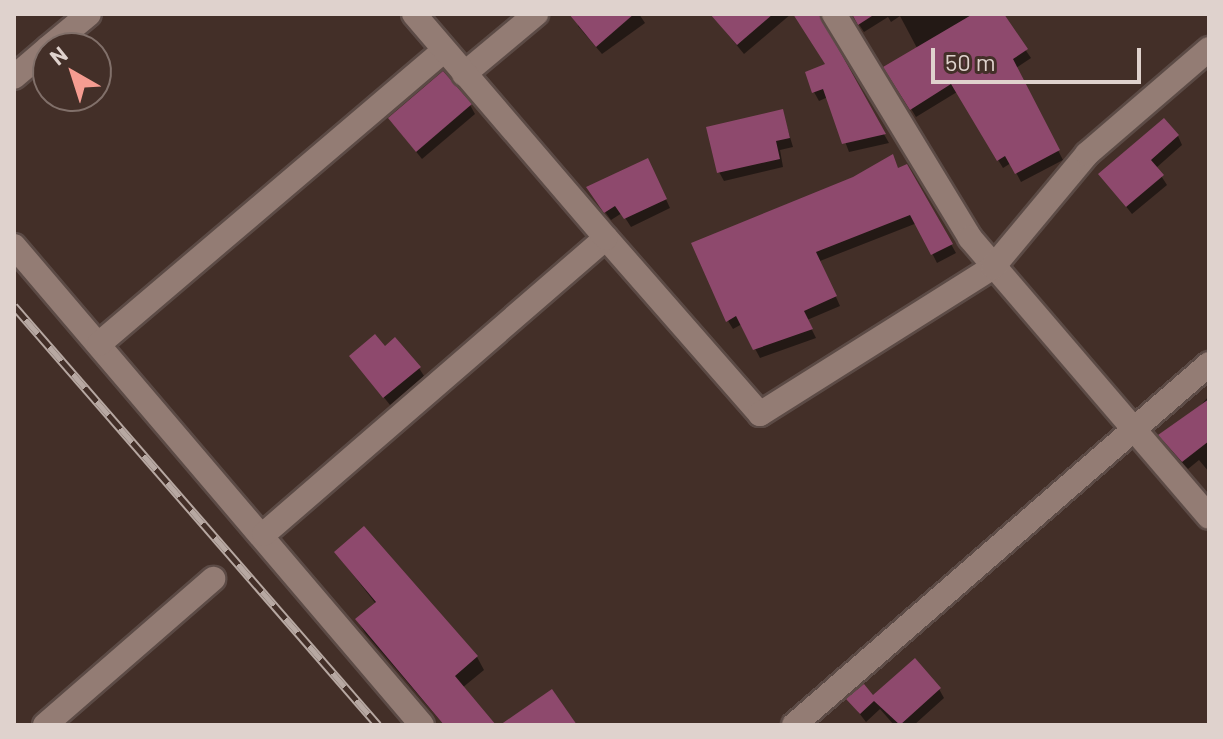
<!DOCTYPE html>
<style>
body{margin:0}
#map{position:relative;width:1223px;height:739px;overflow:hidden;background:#432f28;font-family:Barlow,sans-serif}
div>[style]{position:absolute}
.shadow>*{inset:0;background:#0007}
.building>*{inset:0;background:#8e496d}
.roads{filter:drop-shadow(2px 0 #5c4b46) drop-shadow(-2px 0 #5c4b46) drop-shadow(0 2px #5c4b46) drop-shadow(0 -2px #5c4b46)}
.minor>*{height:24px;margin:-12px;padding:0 12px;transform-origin:12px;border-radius:12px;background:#937c74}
.rail>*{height:9px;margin-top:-4.5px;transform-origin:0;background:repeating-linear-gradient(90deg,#432f28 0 18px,#b7a8a2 0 36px);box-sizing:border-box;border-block:2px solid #b7a8a2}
span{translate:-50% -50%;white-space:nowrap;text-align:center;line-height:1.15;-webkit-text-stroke:6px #432f28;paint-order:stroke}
.frame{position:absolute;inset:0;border:16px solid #dfd2cd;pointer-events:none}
.north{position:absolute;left:32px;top:32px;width:80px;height:80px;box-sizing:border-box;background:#432f28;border:2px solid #81706a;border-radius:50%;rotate:321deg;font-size:22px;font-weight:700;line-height:32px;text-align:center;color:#dfd2cd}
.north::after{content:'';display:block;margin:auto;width:28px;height:36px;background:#f59c91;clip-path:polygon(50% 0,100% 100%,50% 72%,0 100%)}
.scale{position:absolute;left:931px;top:48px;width:210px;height:36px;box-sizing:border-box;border:4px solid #dfd2cd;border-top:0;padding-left:10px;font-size:24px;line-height:28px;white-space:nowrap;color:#dfd2cd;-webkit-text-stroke:6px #432f28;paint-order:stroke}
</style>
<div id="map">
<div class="shadow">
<div style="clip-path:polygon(577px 14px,639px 14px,645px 23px,602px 54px,578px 26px)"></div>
<div style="clip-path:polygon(711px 14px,791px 14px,744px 54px)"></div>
<div style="clip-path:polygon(795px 14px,827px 14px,825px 32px,889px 143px,849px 152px,828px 97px,819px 101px,814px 92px,827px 66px)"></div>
<div style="clip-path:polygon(852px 14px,1001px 14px,1031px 58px,1016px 68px,1063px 160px,1021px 182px,1011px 163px,1003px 168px,957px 92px,916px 117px,886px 67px,917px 48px,900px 16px,891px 22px,888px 17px,864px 32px)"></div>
<div style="clip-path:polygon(470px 105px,475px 114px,422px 159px,390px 119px)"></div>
<div style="clip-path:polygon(782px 111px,793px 147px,780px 150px,783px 167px,724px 181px,719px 172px)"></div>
<div style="clip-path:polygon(1178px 136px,1182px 145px,1156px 168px,1167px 185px,1132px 214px,1101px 175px)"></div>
<div style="clip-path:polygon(907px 166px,956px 253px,937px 263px,917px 223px,820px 261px,840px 306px,807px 320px,816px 338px,760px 358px,742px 324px,733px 329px,728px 321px)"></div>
<div style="clip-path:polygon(652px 169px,670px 208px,631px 227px,622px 213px,611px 220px,594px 197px)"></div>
<div style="clip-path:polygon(385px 349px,419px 368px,424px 376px,390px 405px,352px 357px)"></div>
<div style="clip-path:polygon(1209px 396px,1209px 472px,1199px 460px,1188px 469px,1166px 444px)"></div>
<div style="clip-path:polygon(364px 529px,477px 657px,484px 670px,462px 688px,493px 725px,444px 725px,365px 633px,357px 620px,376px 604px,336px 553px)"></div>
<div style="clip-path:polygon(939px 689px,944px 698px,914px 725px,894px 725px,880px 709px,866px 722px,849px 700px)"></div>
</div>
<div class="building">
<div style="clip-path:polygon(569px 14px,634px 14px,596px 47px)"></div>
<div style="clip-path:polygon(710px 14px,773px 14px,737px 45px)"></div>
<div style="clip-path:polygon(793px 14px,819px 14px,886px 134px,842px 144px,823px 89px,812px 93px,805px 72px,825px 64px)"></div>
<div style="clip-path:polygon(852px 14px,875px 14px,858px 25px)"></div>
<div style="clip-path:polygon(973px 14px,1004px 14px,1028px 49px,1013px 59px,1060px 150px,1015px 174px,1005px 156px,997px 161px,951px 84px,910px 110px,883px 67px)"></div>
<div style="clip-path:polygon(443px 71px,472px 104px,416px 152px,388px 118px)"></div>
<div style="clip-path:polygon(783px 109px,790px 138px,776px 141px,780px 159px,717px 173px,706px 127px)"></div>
<div style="clip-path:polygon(1164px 118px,1179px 135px,1151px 160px,1164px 175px,1126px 207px,1098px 174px)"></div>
<div style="clip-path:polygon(893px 154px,898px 168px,907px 164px,953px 244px,931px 255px,910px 215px,816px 252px,837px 296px,804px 311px,813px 329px,753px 350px,736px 316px,726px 322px,691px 243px,853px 177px)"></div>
<div style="clip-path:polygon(648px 158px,667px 199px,624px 219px,615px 206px,604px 213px,586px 187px)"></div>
<div style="clip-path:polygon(375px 334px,385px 346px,395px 337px,421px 367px,383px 398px,349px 356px)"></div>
<div style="clip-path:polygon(1209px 399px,1209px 441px,1182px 462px,1158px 435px)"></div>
<div style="clip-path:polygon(364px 526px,478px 656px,455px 676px,496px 725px,444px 725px,355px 619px,376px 602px,334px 552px)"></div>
<div style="clip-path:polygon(915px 658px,941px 688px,900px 725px,874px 701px,860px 714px,846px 699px,864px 684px,873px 695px)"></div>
<div style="clip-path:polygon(552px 689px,577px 725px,500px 725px)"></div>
</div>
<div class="roads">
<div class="minor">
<div style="left:834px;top:14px;width:262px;rotate:58.7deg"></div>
<div style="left:970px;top:238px;width:367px;rotate:49.4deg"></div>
<div style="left:48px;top:48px;width:53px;rotate:-39.7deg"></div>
<div style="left:464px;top:74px;width:94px;rotate:-39.8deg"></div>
<div style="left:14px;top:77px;width:45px;rotate:-40.5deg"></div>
<div style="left:606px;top:238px;width:234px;rotate:48.8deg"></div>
<div style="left:760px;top:414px;width:275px;rotate:-32.2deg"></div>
<div style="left:993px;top:267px;width:147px;rotate:-50.2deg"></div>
<div style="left:1087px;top:154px;width:161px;rotate:-40.7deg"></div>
<div style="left:14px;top:246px;width:629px;rotate:49.58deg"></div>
<div style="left:99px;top:344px;width:453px;rotate:-40.4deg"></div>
<div style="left:264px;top:534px;width:452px;rotate:-40.9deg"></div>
<div style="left:606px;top:238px;width:295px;rotate:-130.6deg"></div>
<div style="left:45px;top:725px;width:223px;rotate:-41deg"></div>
<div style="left:794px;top:725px;width:550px;rotate:-41.02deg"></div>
</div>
</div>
<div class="rail">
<div style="left:14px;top:306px;width:555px;rotate:49.02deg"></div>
</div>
<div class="frame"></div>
<div class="north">N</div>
<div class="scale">50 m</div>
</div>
